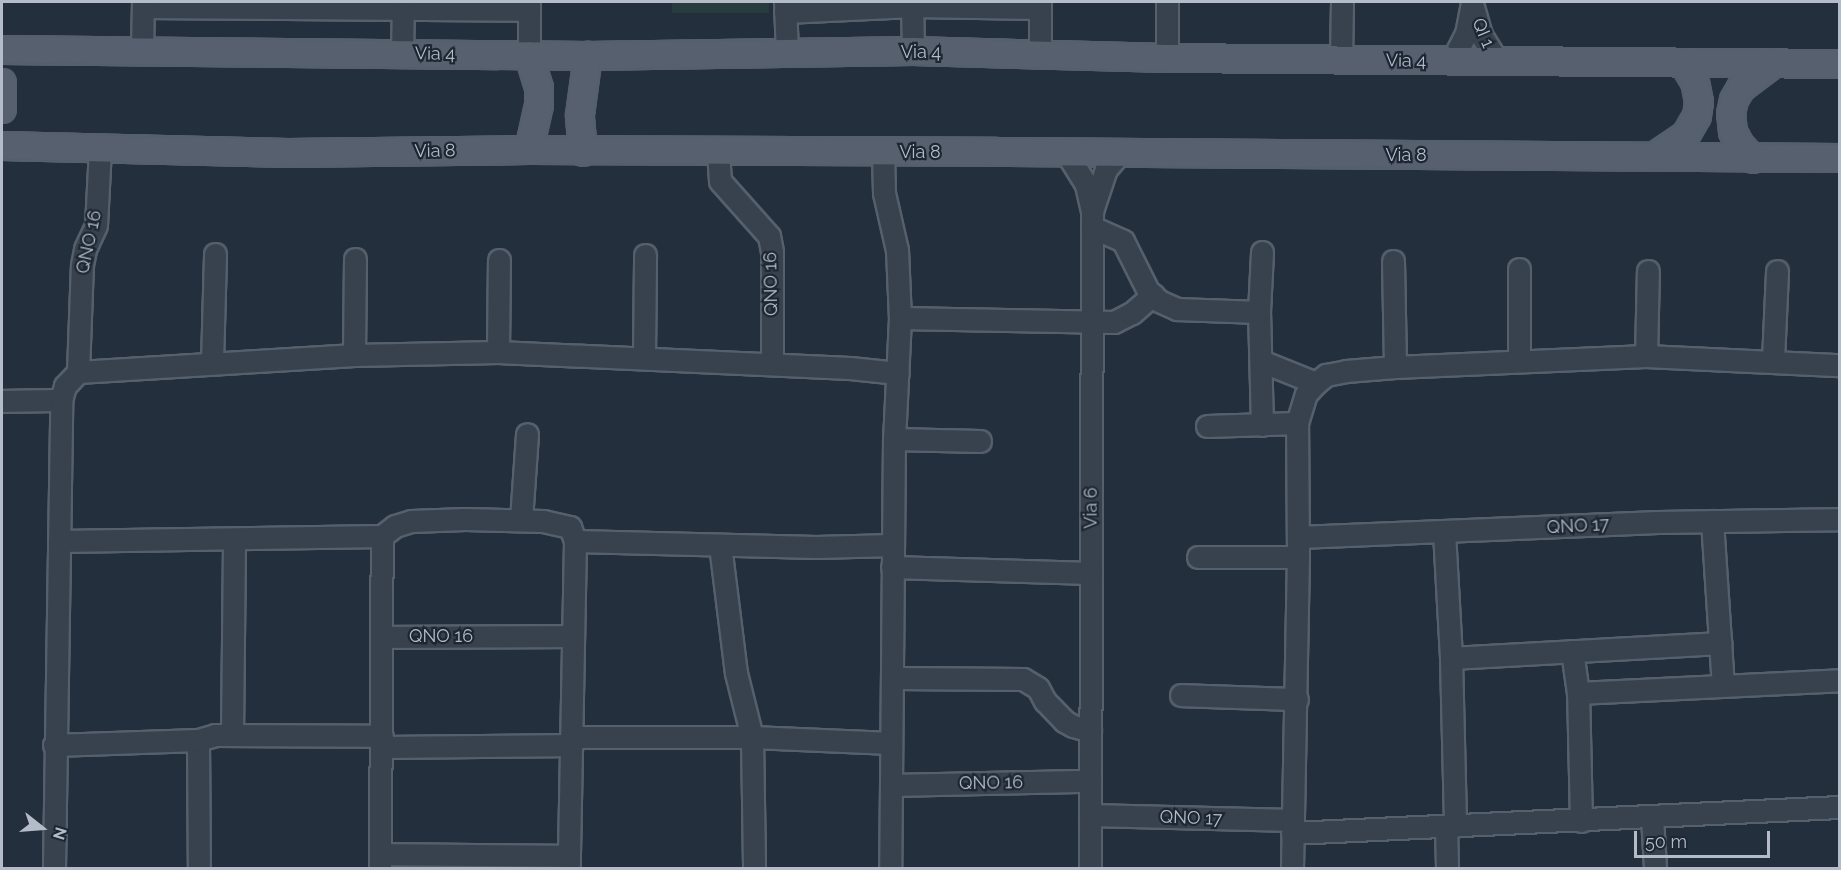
<!DOCTYPE html>
<style>
body{margin:0}
#map{position:relative;width:1841px;height:870px;overflow:hidden;background:#242f3e;font-family:Raleway,sans-serif}
div>[style]{position:absolute}
.green>*{inset:0;background:#263c3f}
.roads{filter:drop-shadow(2px 0 #565f6c) drop-shadow(-2px 0 #565f6c) drop-shadow(0 2px #565f6c) drop-shadow(0 -2px #565f6c)}
.minor>*{height:21px;margin:-10.5px;padding:0 10.5px;transform-origin:10.5px;border-radius:10.5px;background:#38414e}
.major>*{height:26px;margin:-13px;padding:0 13px;transform-origin:13px;border-radius:13px;background:#56606e}
span{translate:-50% -50%;white-space:nowrap;text-align:center;line-height:1.15;-webkit-text-stroke:4.5px #1d2633;paint-order:stroke}
.street-label{font-size:18px;color:#b4bcc9}
.frame{position:absolute;inset:0;border:3px solid #b4bcc9;pointer-events:none}
.north{position:absolute;left:12px;top:798px;width:60px;height:60px;-webkit-text-stroke:4px #1d2633;paint-order:stroke;rotate:107deg;font-size:16px;font-weight:700;line-height:24px;text-align:center;color:#b4bcc9}
.north::after{content:'';display:block;margin:auto;width:21px;height:27px;background:#b4bcc9;clip-path:polygon(50% 0,100% 100%,50% 72%,0 100%)}
.scale{position:absolute;left:1634px;top:831px;width:136px;height:27px;box-sizing:border-box;border:3px solid #b4bcc9;border-top:0;padding-left:8px;font-size:18px;line-height:21px;white-space:nowrap;color:#b4bcc9;-webkit-text-stroke:4px #1d2633;paint-order:stroke}
</style>
<div id="map">
<div class="green">
<div style="clip-path:polygon(672px 2px,769px 2px,769px 13px,672px 13px)"></div>
</div>
<div class="roads">
<div class="minor">
<div style="left:529px;top:2px;width:53px;rotate:90deg"></div>
<div style="left:785px;top:2px;width:52px;rotate:87.8deg"></div>
<div style="left:912px;top:2px;width:49px;rotate:88.8deg"></div>
<div style="left:1040px;top:2px;width:51px;rotate:90deg"></div>
<div style="left:1167px;top:2px;width:56px;rotate:90deg"></div>
<div style="left:143px;top:7px;width:386px;rotate:0.4deg"></div>
<div style="left:1473px;top:7px;width:29px;rotate:74deg"></div>
<div style="left:1481px;top:35px;width:31px;rotate:58deg"></div>
<div style="left:785px;top:12px;width:127px;rotate:-2.7deg"></div>
<div style="left:912px;top:6px;width:127px;rotate:0.9deg"></div>
<div style="left:142px;top:50px;width:48px;rotate:-88.8deg"></div>
<div style="left:402px;top:54px;width:52px;rotate:-88.9deg"></div>
<div style="left:1341px;top:59px;width:57px;rotate:-89deg"></div>
<div style="left:1452px;top:61px;width:30px;rotate:-63deg"></div>
<div style="left:1466px;top:34px;width:33px;rotate:-79deg"></div>
<div style="left:718px;top:152px;width:29px;rotate:86deg"></div>
<div style="left:720px;top:181px;width:74px;rotate:48.3deg"></div>
<div style="left:769px;top:236px;width:16px;rotate:79deg"></div>
<div style="left:772px;top:252px;width:112px;rotate:90deg"></div>
<div style="left:883px;top:152px;width:41px;rotate:88.6deg"></div>
<div style="left:884px;top:193px;width:58px;rotate:77.2deg"></div>
<div style="left:897px;top:250px;width:68px;rotate:87.5deg"></div>
<div style="left:900px;top:318px;width:121px;rotate:92.8deg"></div>
<div style="left:894px;top:439px;width:429px;rotate:90.5deg"></div>
<div style="left:1067px;top:154px;width:36px;rotate:58deg"></div>
<div style="left:1086px;top:185px;width:28px;rotate:77deg"></div>
<div style="left:1092px;top:212px;width:656px;rotate:90.17deg"></div>
<div style="left:1092px;top:211px;width:44px;rotate:-71.6deg"></div>
<div style="left:1106px;top:169px;width:20px;rotate:-49deg"></div>
<div style="left:1092px;top:227px;width:34px;rotate:24deg"></div>
<div style="left:1123px;top:241px;width:56px;rotate:63.4deg"></div>
<div style="left:1148px;top:291px;width:15px;rotate:42deg"></div>
<div style="left:1159px;top:301px;width:20px;rotate:24deg"></div>
<div style="left:1177px;top:309px;width:82px;rotate:2.1deg"></div>
<div style="left:1393px;top:261px;width:106px;rotate:88.9deg"></div>
<div style="left:900px;top:318px;width:214px;rotate:1.1deg"></div>
<div style="left:1114px;top:322px;width:20px;rotate:-27deg"></div>
<div style="left:1132px;top:313px;width:28px;rotate:-41deg"></div>
<div style="left:498px;top:352px;width:92px;rotate:-89.4deg"></div>
<div style="left:354px;top:355px;width:96px;rotate:-89.4deg"></div>
<div style="left:1646px;top:356px;width:85px;rotate:-88.7deg"></div>
<div style="left:644px;top:357px;width:102px;rotate:-89.4deg"></div>
<div style="left:1773px;top:360px;width:89px;rotate:-87.4deg"></div>
<div style="left:1261px;top:361px;width:59px;rotate:21.8deg"></div>
<div style="left:1519px;top:361px;width:92px;rotate:-90deg"></div>
<div style="left:212px;top:363px;width:109px;rotate:-88.4deg"></div>
<div style="left:78px;top:372px;width:107px;rotate:-87.9deg"></div>
<div style="left:82px;top:265px;width:16px;rotate:-79deg"></div>
<div style="left:85px;top:249px;width:26px;rotate:-65deg"></div>
<div style="left:96px;top:225px;width:77px;rotate:-87deg"></div>
<div style="left:2px;top:401px;width:59px;rotate:-1deg"></div>
<div style="left:1262px;top:425px;width:113px;rotate:-91.5deg"></div>
<div style="left:1259px;top:312px;width:60px;rotate:-87.1deg"></div>
<div style="left:1207px;top:426px;width:90px;rotate:-1.9deg"></div>
<div style="left:894px;top:439px;width:86px;rotate:1.3deg"></div>
<div style="left:521px;top:520px;width:86px;rotate:-86deg"></div>
<div style="left:1712px;top:521px;width:164px;rotate:86.2deg"></div>
<div style="left:1444px;top:532px;width:126px;rotate:86.8deg"></div>
<div style="left:1451px;top:658px;width:168px;rotate:88.6deg"></div>
<div style="left:1299px;top:537px;width:359px;rotate:-2.4deg"></div>
<div style="left:1658px;top:522px;width:182px;rotate:-0.9deg"></div>
<div style="left:59px;top:541px;width:323px;rotate:-0.9deg"></div>
<div style="left:382px;top:536px;width:16px;rotate:-38deg"></div>
<div style="left:395px;top:526px;width:17px;rotate:-17deg"></div>
<div style="left:411px;top:521px;width:54px;rotate:-2.1deg"></div>
<div style="left:465px;top:519px;width:78px;rotate:1.5deg"></div>
<div style="left:543px;top:521px;width:28px;rotate:13deg"></div>
<div style="left:570px;top:527px;width:15px;rotate:70deg"></div>
<div style="left:575px;top:541px;width:327px;rotate:91.1deg"></div>
<div style="left:575px;top:541px;width:241px;rotate:1.4deg"></div>
<div style="left:816px;top:547px;width:77px;rotate:-1.5deg"></div>
<div style="left:720px;top:545px;width:129px;rotate:82.9deg"></div>
<div style="left:736px;top:673px;width:66px;rotate:76deg"></div>
<div style="left:752px;top:737px;width:131px;rotate:89.1deg"></div>
<div style="left:1198px;top:557px;width:100px"></div>
<div style="left:892px;top:567px;width:199px;rotate:1.7deg"></div>
<div style="left:382px;top:637px;width:191px;rotate:-0.3deg"></div>
<div style="left:1572px;top:651px;width:42px;rotate:81.9deg"></div>
<div style="left:1451px;top:658px;width:270px;rotate:-3.2deg"></div>
<div style="left:893px;top:678px;width:130px;rotate:0.4deg"></div>
<div style="left:1023px;top:679px;width:17px;rotate:31deg"></div>
<div style="left:1038px;top:688px;width:15px;rotate:62deg"></div>
<div style="left:1045px;top:701px;width:28px;rotate:46deg"></div>
<div style="left:1064px;top:721px;width:10px;rotate:29deg"></div>
<div style="left:1073px;top:726px;width:18px;rotate:16deg"></div>
<div style="left:1181px;top:695px;width:116px;rotate:2deg"></div>
<div style="left:232px;top:735px;width:195px;rotate:-89.4deg"></div>
<div style="left:572px;top:737px;width:180px"></div>
<div style="left:752px;top:737px;width:139px;rotate:2.5deg"></div>
<div style="left:198px;top:740px;width:128px;rotate:89.6deg"></div>
<div style="left:54px;top:745px;width:144px;rotate:-2deg"></div>
<div style="left:198px;top:740px;width:18px;rotate:-16deg"></div>
<div style="left:215px;top:735px;width:167px;rotate:0.3deg"></div>
<div style="left:383px;top:747px;width:189px;rotate:-0.6deg"></div>
<div style="left:891px;top:785px;width:199px;rotate:-1.2deg"></div>
<div style="left:1090px;top:815px;width:203px;rotate:1.4deg"></div>
<div style="left:1652px;top:817px;width:51px;rotate:86.6deg"></div>
<div style="left:1581px;top:821px;width:128px;rotate:-91.3deg"></div>
<div style="left:1578px;top:693px;width:262px;rotate:-2.8deg"></div>
<div style="left:1446px;top:826px;width:42px;rotate:88.6deg"></div>
<div style="left:1292px;top:833px;width:549px;rotate:-2.72deg"></div>
<div style="left:382px;top:854px;width:187px;rotate:0.6deg"></div>
<div style="left:54px;top:868px;width:468px;rotate:-89.1deg"></div>
<div style="left:61px;top:400px;width:15px;rotate:-74deg"></div>
<div style="left:65px;top:386px;width:19px;rotate:-47deg"></div>
<div style="left:78px;top:372px;width:277px;rotate:-3.5deg"></div>
<div style="left:354px;top:355px;width:144px;rotate:-1.2deg"></div>
<div style="left:498px;top:352px;width:352px;rotate:2.6deg"></div>
<div style="left:850px;top:368px;width:48px;rotate:5.9deg"></div>
<div style="left:380px;top:868px;width:332px;rotate:-89.7deg"></div>
<div style="left:1292px;top:868px;width:311px;rotate:-88.9deg"></div>
<div style="left:1298px;top:557px;width:134px;rotate:-90.4deg"></div>
<div style="left:1297px;top:423px;width:30px;rotate:-73deg"></div>
<div style="left:1306px;top:394px;width:15px;rotate:-48deg"></div>
<div style="left:1316px;top:383px;width:13px;rotate:-39deg"></div>
<div style="left:1326px;top:375px;width:20px;rotate:-11deg"></div>
<div style="left:1346px;top:371px;width:49px;rotate:-4.7deg"></div>
<div style="left:1395px;top:367px;width:251px;rotate:-2.5deg"></div>
<div style="left:1646px;top:356px;width:194px;rotate:2.7deg"></div>
</div>
<div class="major">
<div style="left:2px;top:50px;width:586px;rotate:0.59deg"></div>
<div style="left:588px;top:56px;width:325px;rotate:-0.9deg"></div>
<div style="left:913px;top:51px;width:254px;rotate:1.6deg"></div>
<div style="left:1167px;top:58px;width:673px;rotate:0.51deg"></div>
<div style="left:2px;top:83px;width:26px;rotate:90deg"></div>
<div style="left:2px;top:146px;width:286px;rotate:1.4deg"></div>
<div style="left:288px;top:153px;width:241px;rotate:-0.7deg"></div>
<div style="left:529px;top:150px;width:467px;rotate:0.2deg"></div>
<div style="left:996px;top:152px;width:844px;rotate:0.41deg"></div>
<div style="left:529px;top:150px;width:46px;rotate:-77.5deg"></div>
<div style="left:539px;top:105px;width:17px;rotate:-90deg"></div>
<div style="left:539px;top:88px;width:34px;rotate:-107deg"></div>
<div style="left:583px;top:152px;width:37px;rotate:-95deg"></div>
<div style="left:580px;top:115px;width:60px;rotate:-82.3deg"></div>
<div style="left:1655px;top:156px;width:37px;rotate:-34deg"></div>
<div style="left:1686px;top:135px;width:22px;rotate:-60deg"></div>
<div style="left:1697px;top:116px;width:14px;rotate:-82deg"></div>
<div style="left:1699px;top:102px;width:20px;rotate:-101deg"></div>
<div style="left:1695px;top:82px;width:21px;rotate:-121deg"></div>
<div style="left:1753px;top:159px;width:19px;rotate:-133deg"></div>
<div style="left:1740px;top:145px;width:15px;rotate:-118deg"></div>
<div style="left:1733px;top:132px;width:18px;rotate:-96deg"></div>
<div style="left:1731px;top:114px;width:14px;rotate:-78deg"></div>
<div style="left:1734px;top:100px;width:14px;rotate:-60deg"></div>
<div style="left:1741px;top:88px;width:39px;rotate:-37deg"></div>
</div>
</div>
<div class="street-label">
<span style="left:1483px;top:33px;rotate:67deg">QI 1</span>
<span style="left:921px;top:52px">Via 4</span>
<span style="left:435px;top:54px;rotate:1deg">Via 4</span>
<span style="left:1406px;top:61px;rotate:1deg">Via 4</span>
<span style="left:435px;top:151px;rotate:-1deg">Via 8</span>
<span style="left:920px;top:152px">Via 8</span>
<span style="left:1406px;top:155px">Via 8</span>
<span style="left:89px;top:242px;rotate:-78deg">QNO 16</span>
<span style="left:771px;top:284px;rotate:-91deg">QNO 16</span>
<span style="left:1091px;top:508px;rotate:-90deg">Via 6</span>
<span style="left:1578px;top:526px;rotate:-3deg">QNO 17</span>
<span style="left:441px;top:636px">QNO 16</span>
<span style="left:991px;top:783px;rotate:-1deg">QNO 16</span>
<span style="left:1191px;top:818px;rotate:2deg">QNO 17</span>
</div>
<div class="frame"></div>
<div class="north">N</div>
<div class="scale">50 m</div>
</div>
